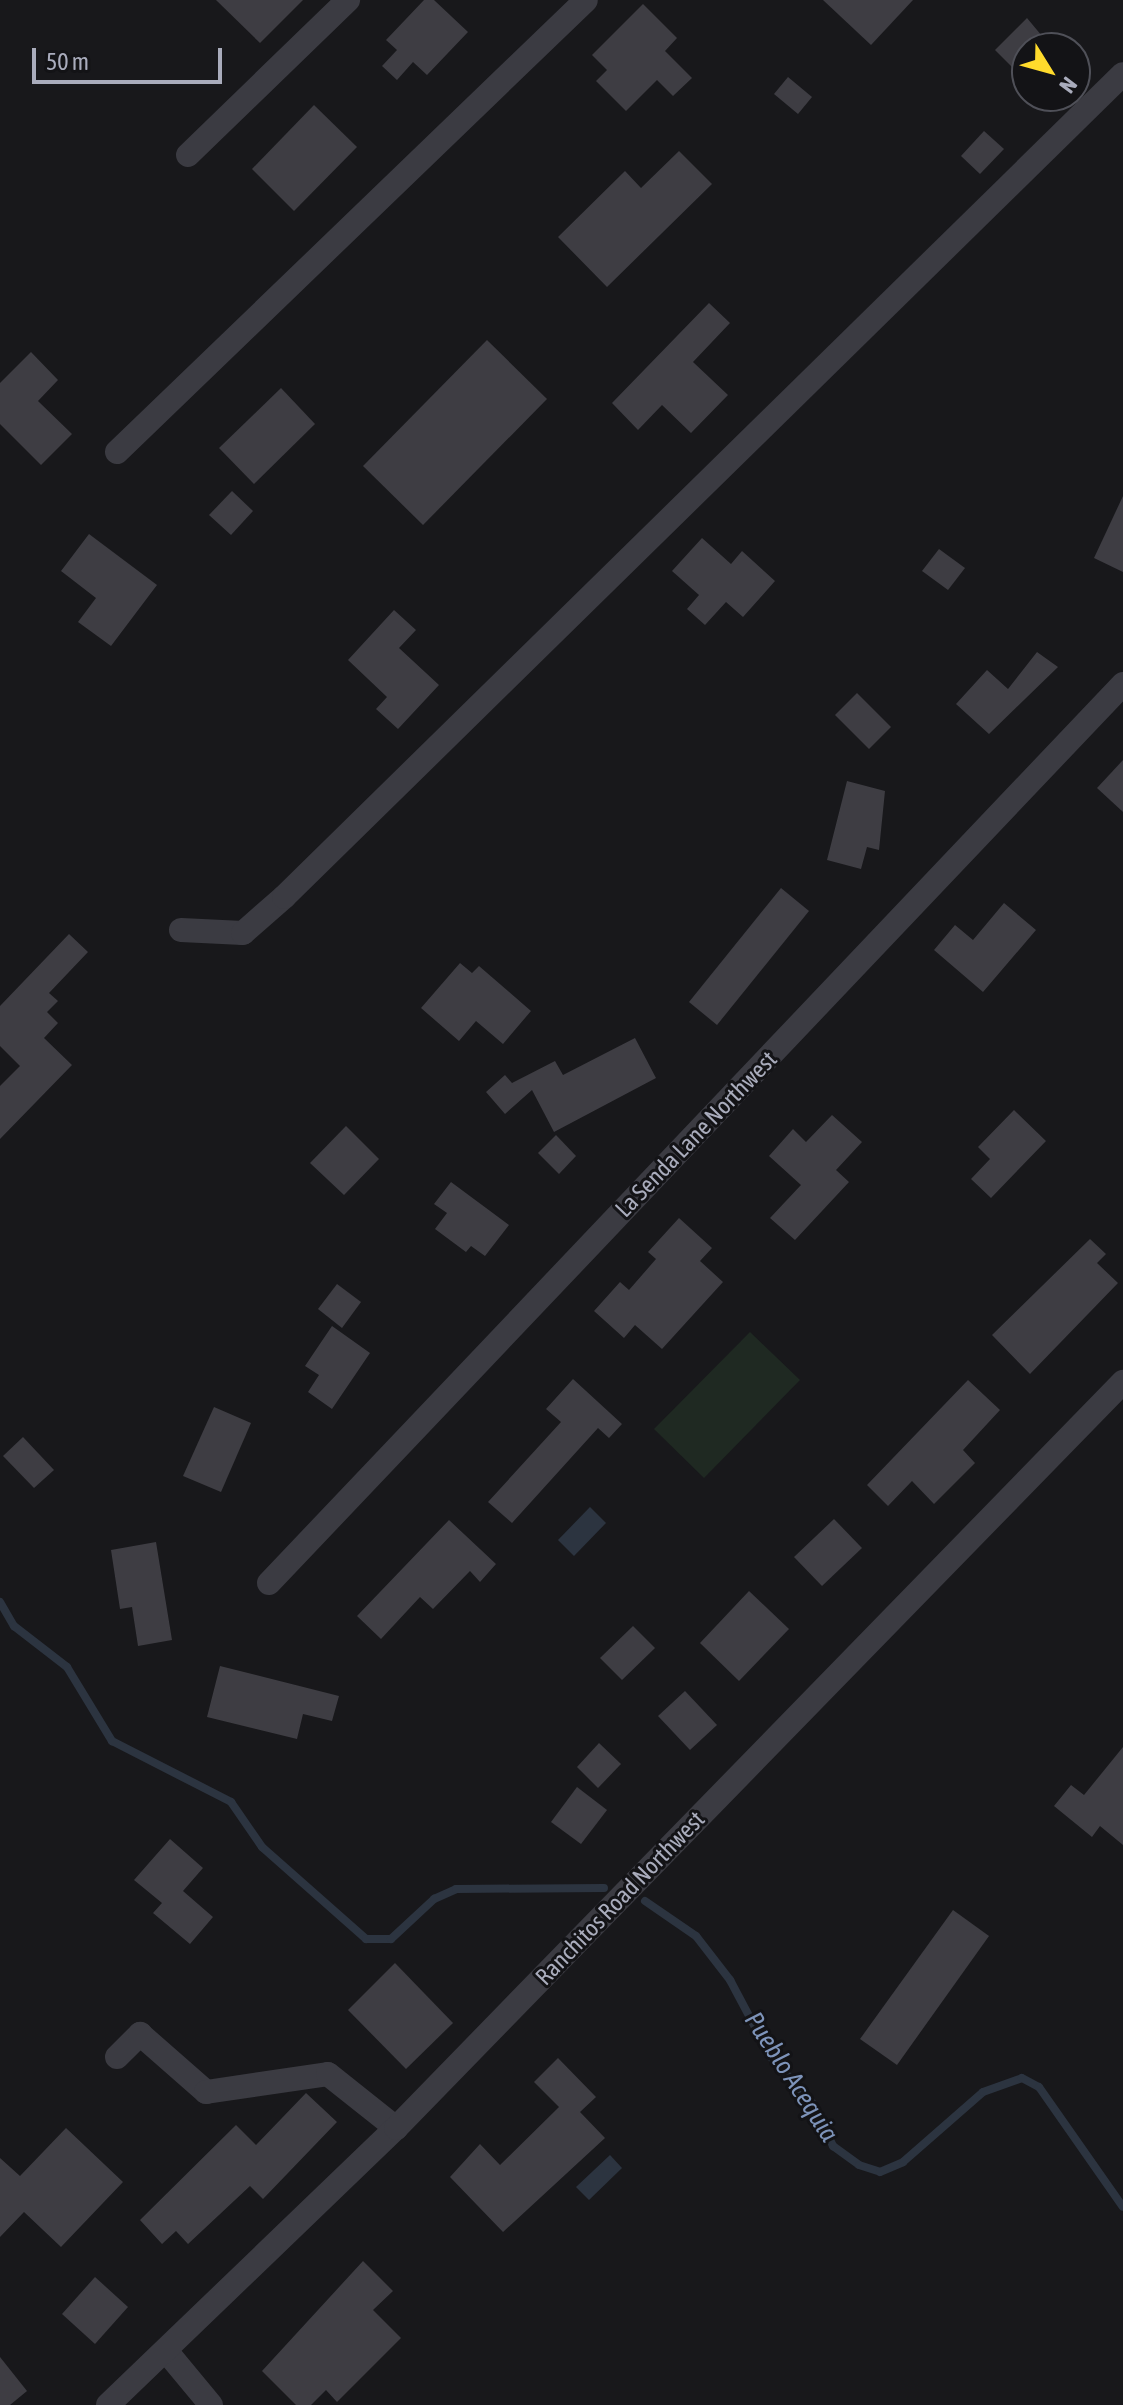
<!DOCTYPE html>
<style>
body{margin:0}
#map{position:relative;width:1123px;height:2405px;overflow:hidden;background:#18181b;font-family:"Asap Condensed",sans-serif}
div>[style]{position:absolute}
.green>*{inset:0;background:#1f2922}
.water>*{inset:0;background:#2c3440}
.stream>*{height:8px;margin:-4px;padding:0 4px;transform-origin:4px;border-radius:4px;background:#2c3440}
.building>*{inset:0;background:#3e3d43}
.minor>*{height:24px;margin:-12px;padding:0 12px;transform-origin:12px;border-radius:12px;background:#3b3b42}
span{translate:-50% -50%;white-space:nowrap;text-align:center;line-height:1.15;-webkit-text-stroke:6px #131316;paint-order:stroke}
.street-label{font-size:24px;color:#a9acbc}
.water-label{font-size:26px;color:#7d93b9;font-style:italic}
.north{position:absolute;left:1011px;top:32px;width:80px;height:80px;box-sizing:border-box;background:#131316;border:2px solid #4f5058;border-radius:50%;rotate:127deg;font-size:22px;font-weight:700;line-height:32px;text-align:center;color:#a9acbc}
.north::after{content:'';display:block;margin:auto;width:28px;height:36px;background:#ffdb2c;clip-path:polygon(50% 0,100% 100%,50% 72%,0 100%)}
.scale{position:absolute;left:32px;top:48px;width:190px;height:36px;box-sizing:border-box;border:4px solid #a9acbc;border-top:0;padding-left:10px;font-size:24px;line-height:28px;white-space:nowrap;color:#a9acbc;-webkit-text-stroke:6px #131316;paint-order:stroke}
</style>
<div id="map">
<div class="green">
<div style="clip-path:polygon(750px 1332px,800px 1380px,704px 1478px,654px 1429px)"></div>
</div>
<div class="water">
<div style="clip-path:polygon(590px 1507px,606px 1523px,574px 1556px,558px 1540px)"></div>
<div style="clip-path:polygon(610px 2155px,622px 2168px,589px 2200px,576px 2187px)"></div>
</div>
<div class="stream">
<div style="left:0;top:1602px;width:28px;rotate:60deg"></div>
<div style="left:14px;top:1626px;width:67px;rotate:37.7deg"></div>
<div style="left:67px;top:1667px;width:87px;rotate:58.7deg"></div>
<div style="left:112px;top:1741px;width:134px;rotate:27.1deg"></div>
<div style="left:231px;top:1802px;width:55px;rotate:55.4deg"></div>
<div style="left:262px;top:1847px;width:139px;rotate:41.5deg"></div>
<div style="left:366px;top:1939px;width:25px"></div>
<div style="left:391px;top:1939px;width:59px;rotate:-42.9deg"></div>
<div style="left:434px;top:1899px;width:24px;rotate:-24deg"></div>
<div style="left:456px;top:1889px;width:148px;rotate:-0.4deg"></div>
<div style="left:645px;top:1901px;width:62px;rotate:34.5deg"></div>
<div style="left:696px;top:1936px;width:56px;rotate:52.3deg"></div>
<div style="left:730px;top:1980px;width:87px;rotate:62deg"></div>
<div style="left:771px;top:2057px;width:63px;rotate:48.2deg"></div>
<div style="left:813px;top:2104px;width:47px;rotate:64.5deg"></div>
<div style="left:833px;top:2146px;width:32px;rotate:36deg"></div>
<div style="left:859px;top:2165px;width:22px;rotate:18deg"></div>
<div style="left:880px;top:2172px;width:25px;rotate:-23deg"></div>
<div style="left:903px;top:2162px;width:106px;rotate:-41.2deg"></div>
<div style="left:983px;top:2092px;width:41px;rotate:-19.7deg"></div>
<div style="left:1022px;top:2078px;width:19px;rotate:28deg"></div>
<div style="left:1039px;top:2087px;width:146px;rotate:55deg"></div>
</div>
<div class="building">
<div style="clip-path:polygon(216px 0,303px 0,260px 43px)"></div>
<div style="clip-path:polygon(424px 0,434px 0,468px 32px,427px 75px,413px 62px,397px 80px,382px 66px,397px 50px,386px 40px)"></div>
<div style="clip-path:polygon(823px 0,913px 0,871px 45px)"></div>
<div style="clip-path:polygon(643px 4px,677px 38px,665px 51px,692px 78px,673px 96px,657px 80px,626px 111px,596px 81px,607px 70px,592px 55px)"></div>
<div style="clip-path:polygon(1027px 18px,1052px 48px,1027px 48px,1027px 82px,995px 50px)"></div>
<div style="clip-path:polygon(788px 77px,812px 97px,798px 114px,774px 94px)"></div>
<div style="clip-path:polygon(314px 105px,357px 147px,294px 211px,252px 169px)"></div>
<div style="clip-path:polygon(984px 131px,1004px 149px,980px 174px,961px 156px)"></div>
<div style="clip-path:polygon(679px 151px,712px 184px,607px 287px,558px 237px,625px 171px,641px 188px)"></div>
<div style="clip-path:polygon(709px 303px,730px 323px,693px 362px,728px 395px,691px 433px,662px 405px,638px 430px,612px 403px)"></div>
<div style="clip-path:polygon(487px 340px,547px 399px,423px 525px,363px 466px)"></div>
<div style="clip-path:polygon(31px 352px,58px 380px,38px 401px,72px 434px,41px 465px,0 424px,0 383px)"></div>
<div style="clip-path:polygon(281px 388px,315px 424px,254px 484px,219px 448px)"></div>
<div style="clip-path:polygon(232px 491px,253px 511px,231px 535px,209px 515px)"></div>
<div style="clip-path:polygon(1123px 496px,1123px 572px,1094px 558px)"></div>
<div style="clip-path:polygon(89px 534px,157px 585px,111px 646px,78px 622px,96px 598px,61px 571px)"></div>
<div style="clip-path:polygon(702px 538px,731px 564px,742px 551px,775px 581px,743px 617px,726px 602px,705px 625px,687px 609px,699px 595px,672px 571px)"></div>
<div style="clip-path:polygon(939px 549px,965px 568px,948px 590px,922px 571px)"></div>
<div style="clip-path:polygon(394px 610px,416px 630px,399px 648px,439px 685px,398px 729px,376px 709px,387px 697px,348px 660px)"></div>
<div style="clip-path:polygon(1037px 652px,1058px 667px,989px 734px,956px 704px,987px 670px,1008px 689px)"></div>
<div style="clip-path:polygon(857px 693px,891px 727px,869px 749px,835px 715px)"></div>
<div style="clip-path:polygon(1123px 760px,1123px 812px,1097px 788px)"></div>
<div style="clip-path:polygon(847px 781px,885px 791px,879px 850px,867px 847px,861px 869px,827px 860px)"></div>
<div style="clip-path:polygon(781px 888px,809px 911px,717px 1025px,689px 1002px)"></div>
<div style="clip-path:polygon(1004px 903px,1036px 930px,983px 992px,934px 950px,955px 925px,973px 940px)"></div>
<div style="clip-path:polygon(69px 934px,88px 952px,49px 993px,58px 1001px,47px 1012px,58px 1023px,44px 1038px,72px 1065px,0 1139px,0 1086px,20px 1066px,0 1046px,0 1006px)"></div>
<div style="clip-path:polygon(460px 963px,472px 973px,479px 966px,531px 1011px,503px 1044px,476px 1021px,459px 1041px,421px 1008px)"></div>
<div style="clip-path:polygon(635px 1038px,656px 1078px,554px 1132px,532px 1090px,505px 1114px,486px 1092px,505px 1075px,512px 1083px,555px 1061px,563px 1075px)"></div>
<div style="clip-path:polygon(1014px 1110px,1046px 1141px,991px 1198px,971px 1179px,990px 1159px,978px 1147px)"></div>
<div style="clip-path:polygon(832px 1115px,862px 1142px,836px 1170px,849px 1182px,795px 1240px,770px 1218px,801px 1185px,769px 1156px,793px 1129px,806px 1142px)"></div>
<div style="clip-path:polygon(346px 1126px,379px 1159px,344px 1195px,310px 1163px)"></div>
<div style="clip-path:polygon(556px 1135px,576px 1156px,559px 1174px,538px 1153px)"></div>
<div style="clip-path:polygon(451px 1182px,509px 1225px,485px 1256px,471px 1246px,466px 1252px,435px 1229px,447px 1213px,434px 1204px)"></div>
<div style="clip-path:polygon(679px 1218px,712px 1248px,700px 1261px,723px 1282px,662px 1349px,635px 1325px,624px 1338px,594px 1311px,620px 1282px,629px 1290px,656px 1259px,648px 1252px)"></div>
<div style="clip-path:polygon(1090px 1239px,1106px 1254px,1097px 1263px,1118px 1283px,1030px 1374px,992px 1335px)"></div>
<div style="clip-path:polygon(337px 1284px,361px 1302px,342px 1328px,318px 1309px)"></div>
<div style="clip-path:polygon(332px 1326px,370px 1353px,332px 1409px,308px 1392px,319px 1375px,305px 1366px)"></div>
<div style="clip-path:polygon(573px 1379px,622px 1424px,609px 1438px,598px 1428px,512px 1523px,488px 1502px,561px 1422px,546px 1409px)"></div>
<div style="clip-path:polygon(968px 1380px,1000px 1410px,963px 1450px,975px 1463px,934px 1504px,912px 1481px,888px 1506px,867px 1485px)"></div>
<div style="clip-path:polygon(214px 1407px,251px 1423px,221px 1492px,183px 1476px)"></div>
<div style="clip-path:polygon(23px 1437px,54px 1470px,34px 1488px,3px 1456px)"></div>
<div style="clip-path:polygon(834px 1519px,862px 1548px,822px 1586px,794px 1557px)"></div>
<div style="clip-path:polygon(449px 1520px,496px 1564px,480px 1582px,470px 1571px,433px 1609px,420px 1597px,381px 1639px,357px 1616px)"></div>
<div style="clip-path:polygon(156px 1542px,172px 1640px,138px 1646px,132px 1607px,120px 1609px,111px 1550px)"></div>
<div style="clip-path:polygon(749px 1591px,789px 1629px,739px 1681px,700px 1643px)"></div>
<div style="clip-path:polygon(633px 1626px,655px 1648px,622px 1680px,600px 1658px)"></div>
<div style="clip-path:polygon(220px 1666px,339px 1696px,332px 1721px,303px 1714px,297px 1739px,207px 1717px)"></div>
<div style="clip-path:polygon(685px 1691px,717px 1725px,690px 1750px,658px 1716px)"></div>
<div style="clip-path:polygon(599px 1743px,621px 1764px,598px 1788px,577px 1767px)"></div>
<div style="clip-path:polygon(1123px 1747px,1123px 1845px,1100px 1826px,1092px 1837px,1054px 1806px,1071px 1785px,1084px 1795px)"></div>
<div style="clip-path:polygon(577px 1787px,607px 1810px,581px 1844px,551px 1822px)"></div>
<div style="clip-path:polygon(170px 1839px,203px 1868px,183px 1891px,213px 1917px,190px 1944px,153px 1913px,162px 1903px,134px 1880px)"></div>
<div style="clip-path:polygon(953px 1910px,989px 1936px,897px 2065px,860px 2039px)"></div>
<div style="clip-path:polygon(395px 1963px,453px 2023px,406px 2069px,348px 2010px)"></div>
<div style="clip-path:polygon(558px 2058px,596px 2097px,580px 2112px,605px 2138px,503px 2232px,450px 2177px,480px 2144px,500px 2165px,559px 2107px,534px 2082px)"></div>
<div style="clip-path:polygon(306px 2093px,337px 2122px,263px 2199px,250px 2186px,188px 2244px,176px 2231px,162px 2244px,140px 2220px,236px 2125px,256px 2145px)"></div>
<div style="clip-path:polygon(66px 2128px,123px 2182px,61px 2247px,24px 2212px,0 2237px,0 2158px,20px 2176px)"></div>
<div style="clip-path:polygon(363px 2261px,393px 2291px,373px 2310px,401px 2338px,337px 2402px,326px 2390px,311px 2405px,296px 2405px,262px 2371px)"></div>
<div style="clip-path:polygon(95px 2277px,128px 2307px,95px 2344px,62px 2314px)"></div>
<div style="clip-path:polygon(0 2357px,27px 2391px,10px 2405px,0 2405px)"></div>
</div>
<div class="minor">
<div style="left:188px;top:155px;width:223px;rotate:-44.1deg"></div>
<div style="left:117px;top:452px;width:651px;rotate:-43.94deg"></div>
<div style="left:181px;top:930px;width:62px;rotate:2.8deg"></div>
<div style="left:243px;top:933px;width:55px;rotate:-41.3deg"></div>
<div style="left:284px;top:897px;width:1175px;rotate:-44.45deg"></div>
<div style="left:269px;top:1583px;width:1240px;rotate:-46.47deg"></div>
<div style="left:117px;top:2057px;width:33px;rotate:-45deg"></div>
<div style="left:140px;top:2034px;width:88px;rotate:41.3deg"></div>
<div style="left:206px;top:2092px;width:123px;rotate:-8.4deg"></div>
<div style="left:328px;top:2074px;width:87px;rotate:38.5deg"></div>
<div style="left:167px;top:2352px;width:69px;rotate:50.3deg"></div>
<div style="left:108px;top:2405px;width:400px;rotate:-43.9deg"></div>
<div style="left:396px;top:2128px;width:1042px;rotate:-45.74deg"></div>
</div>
<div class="street-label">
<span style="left:696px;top:1134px;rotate:-46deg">La Senda Lane Northwest</span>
<span style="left:620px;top:1898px;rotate:-46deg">Ranchitos Road Northwest</span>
</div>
<div class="water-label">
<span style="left:791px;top:2077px;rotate:57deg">Pueblo Acequia</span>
</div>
<div class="north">N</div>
<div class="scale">50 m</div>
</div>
